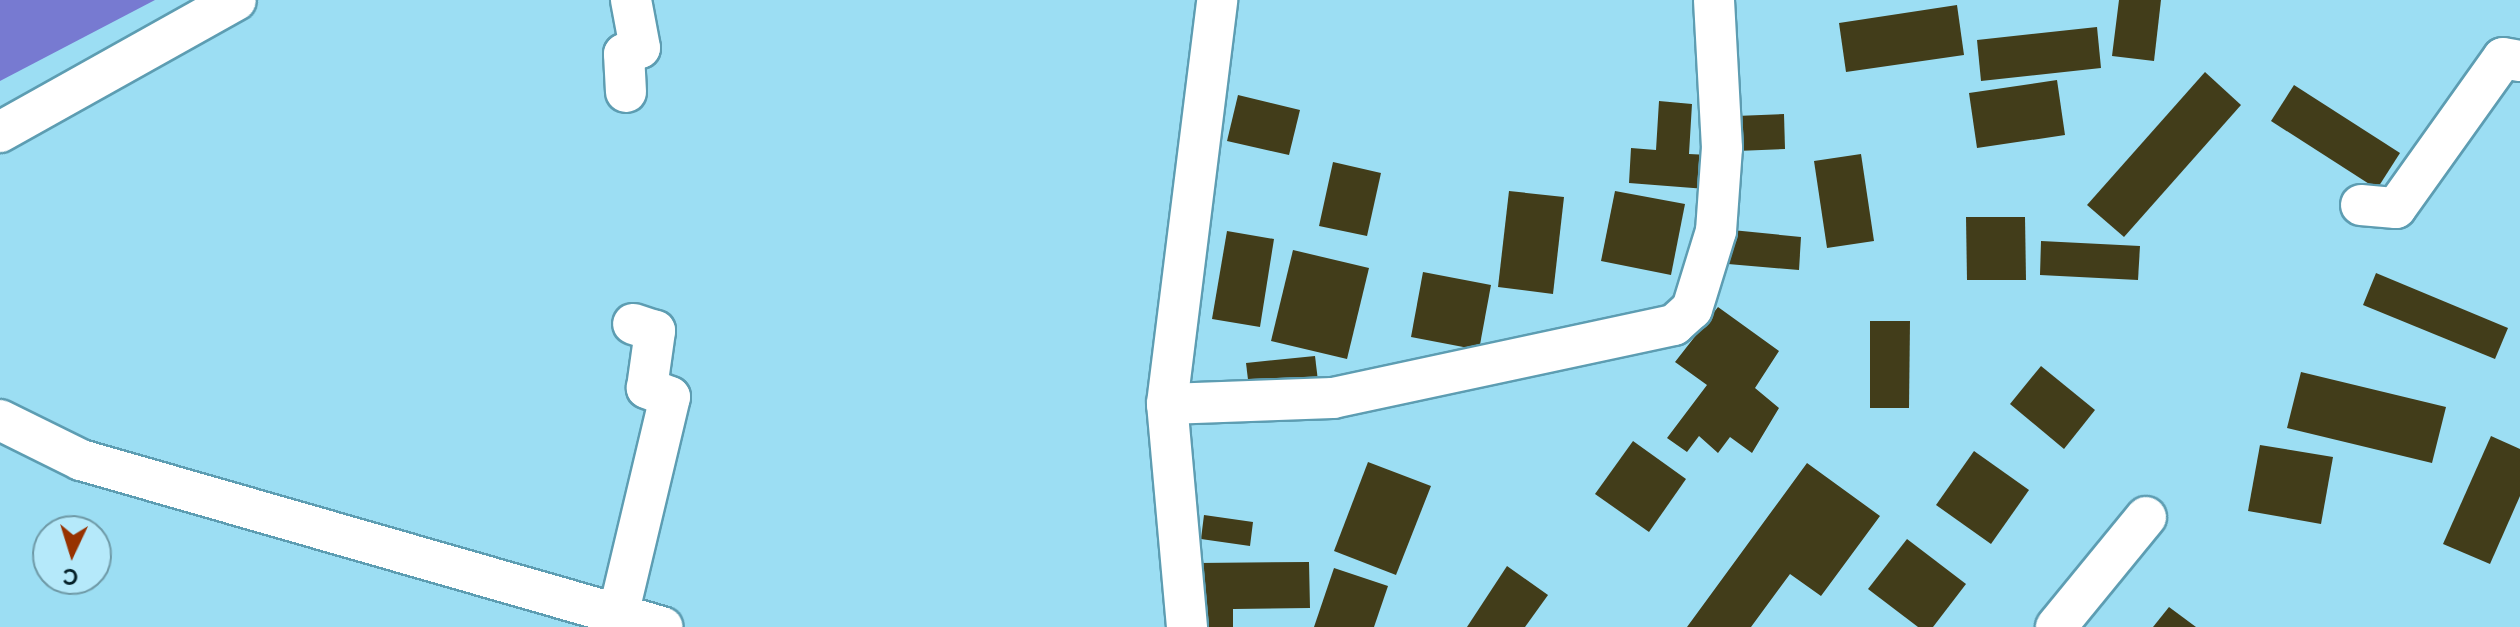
<!DOCTYPE html>
<meta charset="utf-8">
<style>
body{margin:0}
#map{position:relative;width:2520px;height:627px;overflow:hidden;background:#9cdef3;font-family:Raleway,sans-serif}
div>[style]{position:absolute}
.water>*{inset:0;background:#777ad1}
.building>*{inset:0;background:#423d1a}
.roads{filter:drop-shadow(2px 0 #5d9db2) drop-shadow(-2px 0 #5d9db2) drop-shadow(0 2px #5d9db2) drop-shadow(0 -2px #5d9db2)}
.minor>*{height:40px;margin:-20px;padding:0 20px;transform-origin:20px;border-radius:20px;background:#fff}
span{translate:-50% -50%;white-space:nowrap;text-align:center;line-height:1.15;-webkit-text-stroke:8px #b5e9fa;paint-order:stroke}
.north{position:absolute;left:32px;top:515px;width:80px;height:80px;box-sizing:border-box;background:#b5e9fa;border:2px solid #6e99a6;border-radius:50%;rotate:184deg;font-size:22px;font-weight:700;line-height:32px;text-align:center;color:#042028}
.north::after{content:'';display:block;margin:auto;width:28px;height:36px;background:#973200;clip-path:polygon(50% 0,100% 100%,50% 72%,0 100%)}
</style>
<div id="map">
<div class="water">
<div style="clip-path:polygon(0 0,155px 0,0 81px)"></div>
</div>
<div class="building">
<div style="clip-path:polygon(2119px 0,2161px 0,2154px 61px,2112px 56px)"></div>
<div style="clip-path:polygon(1957px 5px,1964px 55px,1846px 72px,1839px 23px)"></div>
<div style="clip-path:polygon(2097px 27px,2101px 68px,1981px 81px,1977px 40px)"></div>
<div style="clip-path:polygon(2205px 72px,2241px 105px,2124px 237px,2087px 205px)"></div>
<div style="clip-path:polygon(2057px 80px,2065px 135px,1977px 148px,1969px 93px)"></div>
<div style="clip-path:polygon(2294px 85px,2400px 153px,2377px 189px,2271px 121px)"></div>
<div style="clip-path:polygon(1238px 95px,1300px 110px,1289px 155px,1227px 141px)"></div>
<div style="clip-path:polygon(1659px 101px,1692px 104px,1689px 154px,1709px 155px,1706px 189px,1629px 183px,1631px 148px,1656px 150px)"></div>
<div style="clip-path:polygon(1784px 114px,1785px 149px,1737px 151px,1736px 116px)"></div>
<div style="clip-path:polygon(1861px 154px,1874px 241px,1827px 248px,1814px 161px)"></div>
<div style="clip-path:polygon(1333px 162px,1381px 173px,1367px 236px,1319px 226px)"></div>
<div style="clip-path:polygon(1509px 191px,1564px 197px,1553px 294px,1498px 287px)"></div>
<div style="clip-path:polygon(1615px 191px,1685px 204px,1671px 275px,1601px 261px)"></div>
<div style="clip-path:polygon(1966px 217px,2025px 217px,2026px 280px,1967px 280px)"></div>
<div style="clip-path:polygon(1732px 230px,1801px 237px,1799px 270px,1728px 264px)"></div>
<div style="clip-path:polygon(1227px 231px,1274px 239px,1260px 327px,1212px 319px)"></div>
<div style="clip-path:polygon(2041px 241px,2140px 246px,2138px 280px,2040px 275px)"></div>
<div style="clip-path:polygon(1293px 250px,1369px 268px,1347px 359px,1271px 341px)"></div>
<div style="clip-path:polygon(1423px 272px,1491px 285px,1479px 350px,1411px 337px)"></div>
<div style="clip-path:polygon(2376px 273px,2508px 328px,2495px 359px,2363px 305px)"></div>
<div style="clip-path:polygon(1718px 307px,1779px 351px,1755px 388px,1779px 408px,1752px 453px,1730px 437px,1718px 453px,1699px 436px,1687px 452px,1667px 438px,1707px 385px,1675px 362px)"></div>
<div style="clip-path:polygon(1870px 321px,1910px 321px,1909px 408px,1870px 408px)"></div>
<div style="clip-path:polygon(1315px 356px,1318px 381px,1249px 388px,1246px 363px)"></div>
<div style="clip-path:polygon(2041px 366px,2095px 410px,2064px 449px,2010px 404px)"></div>
<div style="clip-path:polygon(2301px 372px,2446px 407px,2432px 463px,2287px 428px)"></div>
<div style="clip-path:polygon(2491px 436px,2520px 449px,2520px 496px,2490px 564px,2443px 544px)"></div>
<div style="clip-path:polygon(1633px 441px,1686px 479px,1649px 532px,1595px 494px)"></div>
<div style="clip-path:polygon(2260px 445px,2333px 457px,2321px 524px,2248px 511px)"></div>
<div style="clip-path:polygon(1974px 451px,2029px 490px,1991px 544px,1936px 505px)"></div>
<div style="clip-path:polygon(1368px 462px,1431px 486px,1396px 575px,1334px 551px)"></div>
<div style="clip-path:polygon(1807px 463px,1880px 516px,1821px 596px,1790px 574px,1751px 627px,1687px 627px)"></div>
<div style="clip-path:polygon(1204px 515px,1253px 522px,1250px 546px,1201px 539px)"></div>
<div style="clip-path:polygon(1907px 539px,1966px 584px,1933px 627px,1918px 627px,1868px 589px)"></div>
<div style="clip-path:polygon(1309px 562px,1310px 608px,1233px 609px,1233px 627px,1199px 627px,1198px 563px)"></div>
<div style="clip-path:polygon(1507px 566px,1548px 595px,1525px 627px,1467px 627px)"></div>
<div style="clip-path:polygon(1334px 568px,1388px 586px,1374px 627px,1314px 627px)"></div>
<div style="clip-path:polygon(2169px 607px,2196px 627px,2153px 627px)"></div>
</div>
<div class="roads">
<div class="minor">
<div style="left:626px;top:92px;width:38px;rotate:-93deg"></div>
<div style="left:624px;top:54px;width:17px;rotate:-21deg"></div>
<div style="left:640px;top:48px;width:49px;rotate:-100.6deg"></div>
<div style="left:0;top:132px;width:270px;rotate:-29.2deg"></div>
<div style="left:2361px;top:205px;width:35px;rotate:5deg"></div>
<div style="left:2396px;top:208px;width:184px;rotate:-54.5deg"></div>
<div style="left:2503px;top:58px;width:17px;rotate:10deg"></div>
<div style="left:1167px;top:404px;width:166px;rotate:-2.1deg"></div>
<div style="left:1333px;top:398px;width:349px;rotate:-12.1deg"></div>
<div style="left:1674px;top:325px;width:24px;rotate:-42deg"></div>
<div style="left:1692px;top:309px;width:82px;rotate:-72.9deg"></div>
<div style="left:1716px;top:231px;width:83px;rotate:-85.9deg"></div>
<div style="left:1722px;top:148px;width:148px;rotate:-93.1deg"></div>
<div style="left:0;top:420px;width:90px;rotate:26.3deg"></div>
<div style="left:81px;top:460px;width:605px;rotate:16.04deg"></div>
<div style="left:619px;top:611px;width:220px;rotate:-76.6deg"></div>
<div style="left:670px;top:397px;width:25px;rotate:-159deg"></div>
<div style="left:647px;top:388px;width:58px;rotate:-82deg"></div>
<div style="left:655px;top:331px;width:23px;rotate:-162deg"></div>
<div style="left:1187px;top:627px;width:224px;rotate:-95.1deg"></div>
<div style="left:1167px;top:404px;width:407px;rotate:-82.9deg"></div>
<div style="left:2056px;top:627px;width:142px;rotate:-50.7deg"></div>
</div>
</div>
<div class="north">С</div>
</div>
